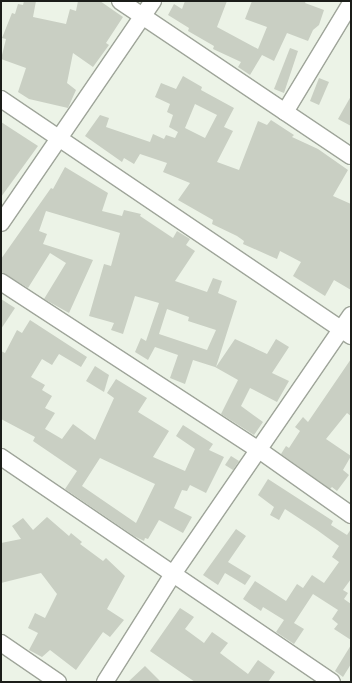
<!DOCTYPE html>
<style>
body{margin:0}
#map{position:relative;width:352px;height:683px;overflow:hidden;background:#ecf3e7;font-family:Quicksand,sans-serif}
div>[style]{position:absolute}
.building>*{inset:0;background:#c9cfc3}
.roads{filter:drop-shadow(1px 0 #9fa59a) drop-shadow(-1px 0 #9fa59a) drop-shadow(0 1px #9fa59a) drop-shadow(0 -1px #9fa59a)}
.street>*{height:16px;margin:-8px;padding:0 8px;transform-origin:8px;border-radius:8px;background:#fff}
span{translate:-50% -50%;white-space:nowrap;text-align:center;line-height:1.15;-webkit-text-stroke:3px #fff;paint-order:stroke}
.frame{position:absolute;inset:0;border:2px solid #1b1d19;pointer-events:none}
</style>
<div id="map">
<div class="building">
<div style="clip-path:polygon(24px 1px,36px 1px,33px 17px,66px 24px,70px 9px,76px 11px,78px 1px,100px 1px,123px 17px,106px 43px,109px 45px,93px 67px,73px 53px,67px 83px,76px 90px,68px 108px,29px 99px,18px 92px,26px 68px,1px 59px,6px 39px,2px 38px,12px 13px,15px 14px,18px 4px,23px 5px)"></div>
<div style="clip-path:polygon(185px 1px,227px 1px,217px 27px,258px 49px,267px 27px,245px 19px,252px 1px,306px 1px,305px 3px,324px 10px,319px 25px,313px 30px,308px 41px,287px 33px,274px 61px,262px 55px,250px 75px,238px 67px,241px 62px,213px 49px,214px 46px,188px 31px,189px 28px,168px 15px,174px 4px,182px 9px)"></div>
<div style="clip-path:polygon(290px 48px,298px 51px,284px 93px,274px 89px)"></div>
<div style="clip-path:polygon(evenodd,183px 76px,202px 87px,201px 90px,234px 108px,224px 127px,233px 131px,217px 162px,239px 170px,258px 121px,267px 125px,271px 120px,294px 135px,292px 137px,318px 149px,348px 170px,333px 196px,351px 204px,351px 290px,334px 280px,325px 296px,293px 276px,301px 262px,280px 251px,277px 259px,243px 244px,244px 241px,237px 236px,212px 224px,213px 220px,178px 200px,190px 183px,163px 172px,167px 163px,140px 154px,134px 164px,124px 158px,122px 162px,85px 136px,100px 115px,109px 118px,106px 127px,150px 142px,153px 134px,164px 139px,166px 135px,175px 138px,178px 132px,169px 127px,173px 115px,167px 112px,170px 104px,155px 97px,161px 83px,176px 89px,183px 76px,195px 104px,217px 115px,205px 138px,185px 128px,195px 104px)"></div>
<div style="clip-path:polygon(319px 78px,329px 82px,319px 105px,310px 101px)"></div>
<div style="clip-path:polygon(351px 96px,351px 126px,338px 119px)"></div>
<div style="clip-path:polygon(1px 122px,38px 146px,1px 197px)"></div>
<div style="clip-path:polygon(evenodd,65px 167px,108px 193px,102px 211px,122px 216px,124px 210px,141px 214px,140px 216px,173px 238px,177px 231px,190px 239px,186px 245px,195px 251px,175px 281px,207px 292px,213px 278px,222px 281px,218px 293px,237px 301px,216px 367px,235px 339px,267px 354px,276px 339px,289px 347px,272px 373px,289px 381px,277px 402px,250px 388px,241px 406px,263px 422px,254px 435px,221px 414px,238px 380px,215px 367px,193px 360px,185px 384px,170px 378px,178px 355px,155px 347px,148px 360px,135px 352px,141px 338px,146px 341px,159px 303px,135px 296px,123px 334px,111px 330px,114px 323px,89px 316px,104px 264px,111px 266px,120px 233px,46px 211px,39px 231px,47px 234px,43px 244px,93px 260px,69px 313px,44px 299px,66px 263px,50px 253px,28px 288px,1px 272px,1px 259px,51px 188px,53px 189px,65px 167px,167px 309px,189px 317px,188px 321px,216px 330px,207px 350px,159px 334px,167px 309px)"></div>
<div style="clip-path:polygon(1px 299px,15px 308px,1px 329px)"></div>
<div style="clip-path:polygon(evenodd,30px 320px,87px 357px,81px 367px,59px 354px,52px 365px,42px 359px,31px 377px,45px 385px,42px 390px,52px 396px,45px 408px,55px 413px,45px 429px,62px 439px,73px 424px,95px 440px,114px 398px,107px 393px,116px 379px,147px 398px,138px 412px,169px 431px,153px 457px,185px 471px,195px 449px,176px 436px,183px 425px,213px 444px,209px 450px,224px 457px,206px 493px,190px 485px,187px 491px,182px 490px,174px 508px,192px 517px,183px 533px,159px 520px,148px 539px,145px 538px,144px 541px,134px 536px,65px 489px,77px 471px,33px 441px,35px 437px,1px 419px,1px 351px,5px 353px,17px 330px,22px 333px,30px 320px,100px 458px,155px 484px,136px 523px,82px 486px,100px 458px)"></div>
<div style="clip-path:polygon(351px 359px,351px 416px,347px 413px,326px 439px,351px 456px,343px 470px,349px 475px,337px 491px,332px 487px,330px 489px,281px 454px,286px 446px,289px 448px,300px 431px,295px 427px,303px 417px,308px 422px)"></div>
<div style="clip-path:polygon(95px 366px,109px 375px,104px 392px,86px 381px)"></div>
<div style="clip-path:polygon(231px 456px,239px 461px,233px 470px,225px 465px)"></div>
<div style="clip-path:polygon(268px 479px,333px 521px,331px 525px,347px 535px,351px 529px,351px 579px,343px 590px,348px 593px,344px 599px,351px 604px,351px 640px,334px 629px,338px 624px,332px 619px,338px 610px,313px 594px,294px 623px,304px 629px,294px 644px,276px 632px,284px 620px,263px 607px,261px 611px,243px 599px,255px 581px,286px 601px,297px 584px,303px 588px,312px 575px,324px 583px,339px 562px,332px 557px,339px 546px,317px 530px,285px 509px,279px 520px,270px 515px,274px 507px,258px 495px)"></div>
<div style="clip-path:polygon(47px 517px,69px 536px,71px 533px,82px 542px,80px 544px,103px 561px,106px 558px,125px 576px,107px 609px,124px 620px,110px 637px,103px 632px,76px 670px,50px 650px,42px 657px,29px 650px,38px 633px,28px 628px,35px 613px,45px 618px,57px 594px,41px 573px,1px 583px,1px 543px,21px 539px,12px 526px,23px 518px,33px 530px)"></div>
<div style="clip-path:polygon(236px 529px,246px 536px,228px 562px,251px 576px,245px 585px,225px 573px,218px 585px,203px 575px)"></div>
<div style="clip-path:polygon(180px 608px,194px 617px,185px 629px,204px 643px,212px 632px,225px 641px,228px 643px,220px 653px,248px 674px,258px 660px,275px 672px,268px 682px,195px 682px,150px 651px)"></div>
<div style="clip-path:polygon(351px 645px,351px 664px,343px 677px,335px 671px)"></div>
<div style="clip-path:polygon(145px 666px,161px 682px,128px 682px)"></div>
</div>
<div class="roads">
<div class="street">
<div style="left:120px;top:1px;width:278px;rotate:33.9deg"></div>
<div style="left:1px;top:99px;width:423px;rotate:34.1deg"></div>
<div style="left:285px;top:112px;width:127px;rotate:-58.8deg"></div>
<div style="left:1px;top:223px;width:269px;rotate:-55.6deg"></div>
<div style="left:1px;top:282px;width:308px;rotate:33.1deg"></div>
<div style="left:259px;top:450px;width:113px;rotate:35.2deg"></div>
<div style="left:1px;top:457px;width:400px;rotate:34.2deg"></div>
<div style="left:1px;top:643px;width:69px;rotate:34.4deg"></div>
<div style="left:105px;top:682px;width:128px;rotate:-57.8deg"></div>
<div style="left:173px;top:574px;width:314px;rotate:-55.5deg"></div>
</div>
</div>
<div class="frame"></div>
</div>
